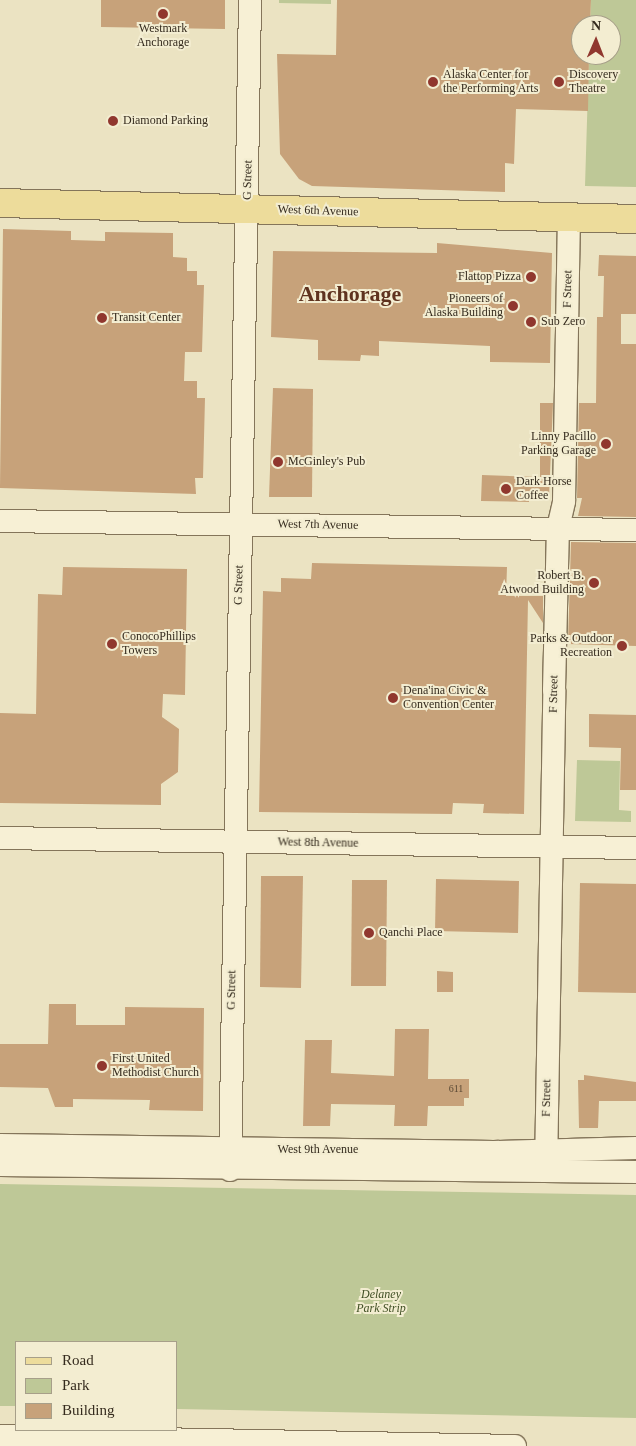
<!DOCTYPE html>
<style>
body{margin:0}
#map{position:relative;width:636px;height:1446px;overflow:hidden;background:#ebe3c2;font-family:Georgia,serif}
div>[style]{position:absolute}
.green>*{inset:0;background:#bec897}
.building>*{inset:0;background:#c7a27a}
.roads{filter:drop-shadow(1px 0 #84755a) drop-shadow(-1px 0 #84755a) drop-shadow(0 1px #84755a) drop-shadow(0 -1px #84755a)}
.minor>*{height:22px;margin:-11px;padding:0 11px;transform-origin:11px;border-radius:11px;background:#f7f0d5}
.major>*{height:28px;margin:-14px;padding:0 14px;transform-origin:14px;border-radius:14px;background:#eddc9b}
.dots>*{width:14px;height:14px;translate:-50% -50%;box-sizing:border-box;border:2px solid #f3edd1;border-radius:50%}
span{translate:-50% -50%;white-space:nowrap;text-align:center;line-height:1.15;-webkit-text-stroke:4px #f3edd1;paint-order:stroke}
.number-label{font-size:10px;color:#5a4935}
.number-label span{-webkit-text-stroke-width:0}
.poi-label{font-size:12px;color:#352b1e}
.left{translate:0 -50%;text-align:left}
.right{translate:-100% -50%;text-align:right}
.street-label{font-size:12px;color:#352b1e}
.park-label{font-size:12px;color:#415025;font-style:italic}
.town-label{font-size:22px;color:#5f331f;font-weight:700}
.legend{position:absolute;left:15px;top:1341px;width:162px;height:90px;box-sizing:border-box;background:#f3edd1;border:1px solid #a79f89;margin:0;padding:6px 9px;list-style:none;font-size:15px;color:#352b1e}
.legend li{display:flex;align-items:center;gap:10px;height:25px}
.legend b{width:25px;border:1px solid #a79f89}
.north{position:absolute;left:571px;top:15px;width:50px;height:50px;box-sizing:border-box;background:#f3edd1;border:1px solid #a79f89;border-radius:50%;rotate:1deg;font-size:14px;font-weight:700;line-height:20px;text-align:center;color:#352b1e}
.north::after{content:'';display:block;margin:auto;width:18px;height:22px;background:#90372e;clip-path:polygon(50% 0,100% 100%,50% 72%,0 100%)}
</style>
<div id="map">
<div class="green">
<div style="clip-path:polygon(279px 0,331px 0,331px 4px,279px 3px)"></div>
<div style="clip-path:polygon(591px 0,636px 0,636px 187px,585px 186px,589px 55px,611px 55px,611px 25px,590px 25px)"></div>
<div style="clip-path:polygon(577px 760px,620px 761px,619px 810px,631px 811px,631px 822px,575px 821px)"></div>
<div style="clip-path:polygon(0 1184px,636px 1195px,636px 1418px,176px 1409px,176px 1342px,16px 1342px,16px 1406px,0 1406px)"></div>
</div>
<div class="building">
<div style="clip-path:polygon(101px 0,225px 0,225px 29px,101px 27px)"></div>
<div style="clip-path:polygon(337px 0,591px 0,590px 25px,581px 25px,581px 55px,589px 55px,588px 111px,516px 109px,514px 164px,505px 163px,505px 192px,312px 186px,299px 179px,280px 154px,277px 54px,336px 55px)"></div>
<div style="clip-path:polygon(3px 229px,71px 231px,71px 240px,105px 241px,105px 232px,173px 233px,173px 257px,187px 258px,187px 271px,197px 271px,197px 285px,204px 285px,202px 352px,185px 352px,184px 381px,197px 381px,197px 398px,205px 398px,203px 478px,195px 478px,196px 494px,0 488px)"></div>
<div style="clip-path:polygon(437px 243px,552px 253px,550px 363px,490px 362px,490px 346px,379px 341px,379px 356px,361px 355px,360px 361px,318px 360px,318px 340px,271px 337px,273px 251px,437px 253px)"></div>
<div style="clip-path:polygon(599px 255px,636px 256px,636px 314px,621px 314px,621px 344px,636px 344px,636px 517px,578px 516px,582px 498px,577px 498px,579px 403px,596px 403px,597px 317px,603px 317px,604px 276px,598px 276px)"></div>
<div style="clip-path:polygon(273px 388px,313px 389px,312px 497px,269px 497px)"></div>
<div style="clip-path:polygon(540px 403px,553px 403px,549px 497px,529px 497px,529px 502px,481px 501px,482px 475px,540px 477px)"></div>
<div style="clip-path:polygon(571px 542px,636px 543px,636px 646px,568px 644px)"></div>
<div style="clip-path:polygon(312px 563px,507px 567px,506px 596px,543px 596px,543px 623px,528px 600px,524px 814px,483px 813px,484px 804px,453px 803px,452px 814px,259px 812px,263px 591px,281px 592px,281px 578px,311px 579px)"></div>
<div style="clip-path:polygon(63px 567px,187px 569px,185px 695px,163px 694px,162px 717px,179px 729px,178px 772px,161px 784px,161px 805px,0 803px,0 713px,36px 714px,38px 594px,62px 595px)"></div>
<div style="clip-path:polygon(589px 714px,636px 715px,636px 790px,620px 790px,621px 748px,589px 747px)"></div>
<div style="clip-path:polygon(261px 876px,303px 876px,301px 988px,260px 987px)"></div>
<div style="clip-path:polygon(436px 879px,519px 881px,518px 933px,435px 931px)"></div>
<div style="clip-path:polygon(352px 880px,387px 880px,386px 986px,351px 986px)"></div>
<div style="clip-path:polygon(580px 883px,636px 884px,636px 993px,578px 992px)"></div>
<div style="clip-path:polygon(437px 971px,453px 972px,453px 992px,437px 992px)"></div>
<div style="clip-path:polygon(49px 1004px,76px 1004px,76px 1025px,125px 1025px,125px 1007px,204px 1008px,203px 1111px,149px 1110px,150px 1100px,73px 1099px,73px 1107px,55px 1107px,48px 1088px,0 1087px,0 1044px,48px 1044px)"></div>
<div style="clip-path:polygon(395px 1029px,429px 1029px,428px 1079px,469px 1079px,469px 1098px,464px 1098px,464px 1106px,428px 1106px,427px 1126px,394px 1126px,395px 1105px,331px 1104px,330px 1126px,303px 1126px,305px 1040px,332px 1040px,331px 1073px,394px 1076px)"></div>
<div style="clip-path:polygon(584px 1075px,636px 1082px,636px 1101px,599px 1101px,598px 1128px,579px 1128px,578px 1080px,584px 1080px)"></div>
</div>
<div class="roads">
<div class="minor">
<div style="left:0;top:521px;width:636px;rotate:0.81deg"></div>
<div style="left:0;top:838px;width:636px;rotate:0.9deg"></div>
<div style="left:0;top:1145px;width:494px;rotate:0.8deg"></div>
<div style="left:494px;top:1152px;width:142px;rotate:-1.6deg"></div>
<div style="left:0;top:1165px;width:636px;rotate:0.63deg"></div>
<div style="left:230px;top:1170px;width:1170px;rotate:-89.02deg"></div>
<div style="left:546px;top:1170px;width:480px;rotate:-89deg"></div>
<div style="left:554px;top:690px;width:162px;rotate:-88.6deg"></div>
<div style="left:558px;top:528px;width:28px;rotate:-77deg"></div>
<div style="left:564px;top:501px;width:283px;rotate:-89deg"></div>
<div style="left:0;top:1436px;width:515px;rotate:1.11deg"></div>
</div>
<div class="major">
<div style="left:0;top:203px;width:636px;rotate:1.44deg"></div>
</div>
</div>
<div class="dots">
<div style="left:163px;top:14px;background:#90372e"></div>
<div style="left:433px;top:82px;background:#90372e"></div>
<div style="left:559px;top:82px;background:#90372e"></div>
<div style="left:113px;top:121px;background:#90372e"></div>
<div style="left:531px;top:277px;background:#90372e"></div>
<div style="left:513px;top:306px;background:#90372e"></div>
<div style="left:102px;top:318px;background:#90372e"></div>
<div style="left:531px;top:322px;background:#90372e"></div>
<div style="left:606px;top:444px;background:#90372e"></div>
<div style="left:278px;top:462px;background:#90372e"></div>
<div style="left:506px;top:489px;background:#90372e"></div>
<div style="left:594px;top:583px;background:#90372e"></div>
<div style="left:112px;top:644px;background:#90372e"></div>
<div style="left:622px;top:646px;background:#90372e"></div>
<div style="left:393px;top:698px;background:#90372e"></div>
<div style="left:369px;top:933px;background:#90372e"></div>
<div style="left:102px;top:1066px;background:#90372e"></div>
</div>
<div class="number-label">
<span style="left:456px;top:1089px">611</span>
</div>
<div class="poi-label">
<span style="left:163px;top:36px">Westmark<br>Anchorage</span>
<span class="left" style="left:443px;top:82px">Alaska Center for<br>the Performing Arts</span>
<span class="left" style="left:569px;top:82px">Discovery<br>Theatre</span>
<span class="left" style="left:123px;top:121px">Diamond Parking</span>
<span class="right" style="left:521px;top:277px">Flattop Pizza</span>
<span class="right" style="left:503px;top:306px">Pioneers of<br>Alaska Building</span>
<span class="left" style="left:112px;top:318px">Transit Center</span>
<span class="left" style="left:541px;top:322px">Sub Zero</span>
<span class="right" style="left:596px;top:444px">Linny Pacillo<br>Parking Garage</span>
<span class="left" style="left:288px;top:462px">McGinley's Pub</span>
<span class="left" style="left:516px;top:489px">Dark Horse<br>Coffee</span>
<span class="right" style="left:584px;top:583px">Robert B.<br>Atwood Building</span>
<span class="left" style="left:122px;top:644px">ConocoPhillips<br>Towers</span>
<span class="right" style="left:612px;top:646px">Parks &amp; Outdoor<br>Recreation</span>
<span class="left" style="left:403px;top:698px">Dena'ina Civic &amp;<br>Convention Center</span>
<span class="left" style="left:379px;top:933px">Qanchi Place</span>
<span class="left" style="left:112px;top:1066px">First United<br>Methodist Church</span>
</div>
<div class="street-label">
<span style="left:248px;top:180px;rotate:-89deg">G Street</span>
<span style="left:318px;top:211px;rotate:2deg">West 6th Avenue</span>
<span style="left:568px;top:289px;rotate:-89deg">F Street</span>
<span style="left:318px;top:525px;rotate:1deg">West 7th Avenue</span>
<span style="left:239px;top:585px;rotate:-89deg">G Street</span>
<span style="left:554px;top:694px;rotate:-89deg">F Street</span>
<span style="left:318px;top:843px;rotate:1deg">West 8th Avenue</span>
<span style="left:232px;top:990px;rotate:-89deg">G Street</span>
<span style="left:547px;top:1098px;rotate:-89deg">F Street</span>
<span style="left:318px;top:1150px">West 9th Avenue</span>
</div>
<div class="park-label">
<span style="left:381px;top:1302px">Delaney<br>Park Strip</span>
</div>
<div class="town-label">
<span style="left:350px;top:294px">Anchorage</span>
</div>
<ul class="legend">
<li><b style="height:6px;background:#eddc9b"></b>Road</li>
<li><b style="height:14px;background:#bec897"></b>Park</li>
<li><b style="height:14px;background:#c7a27a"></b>Building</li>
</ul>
<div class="north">N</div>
</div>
